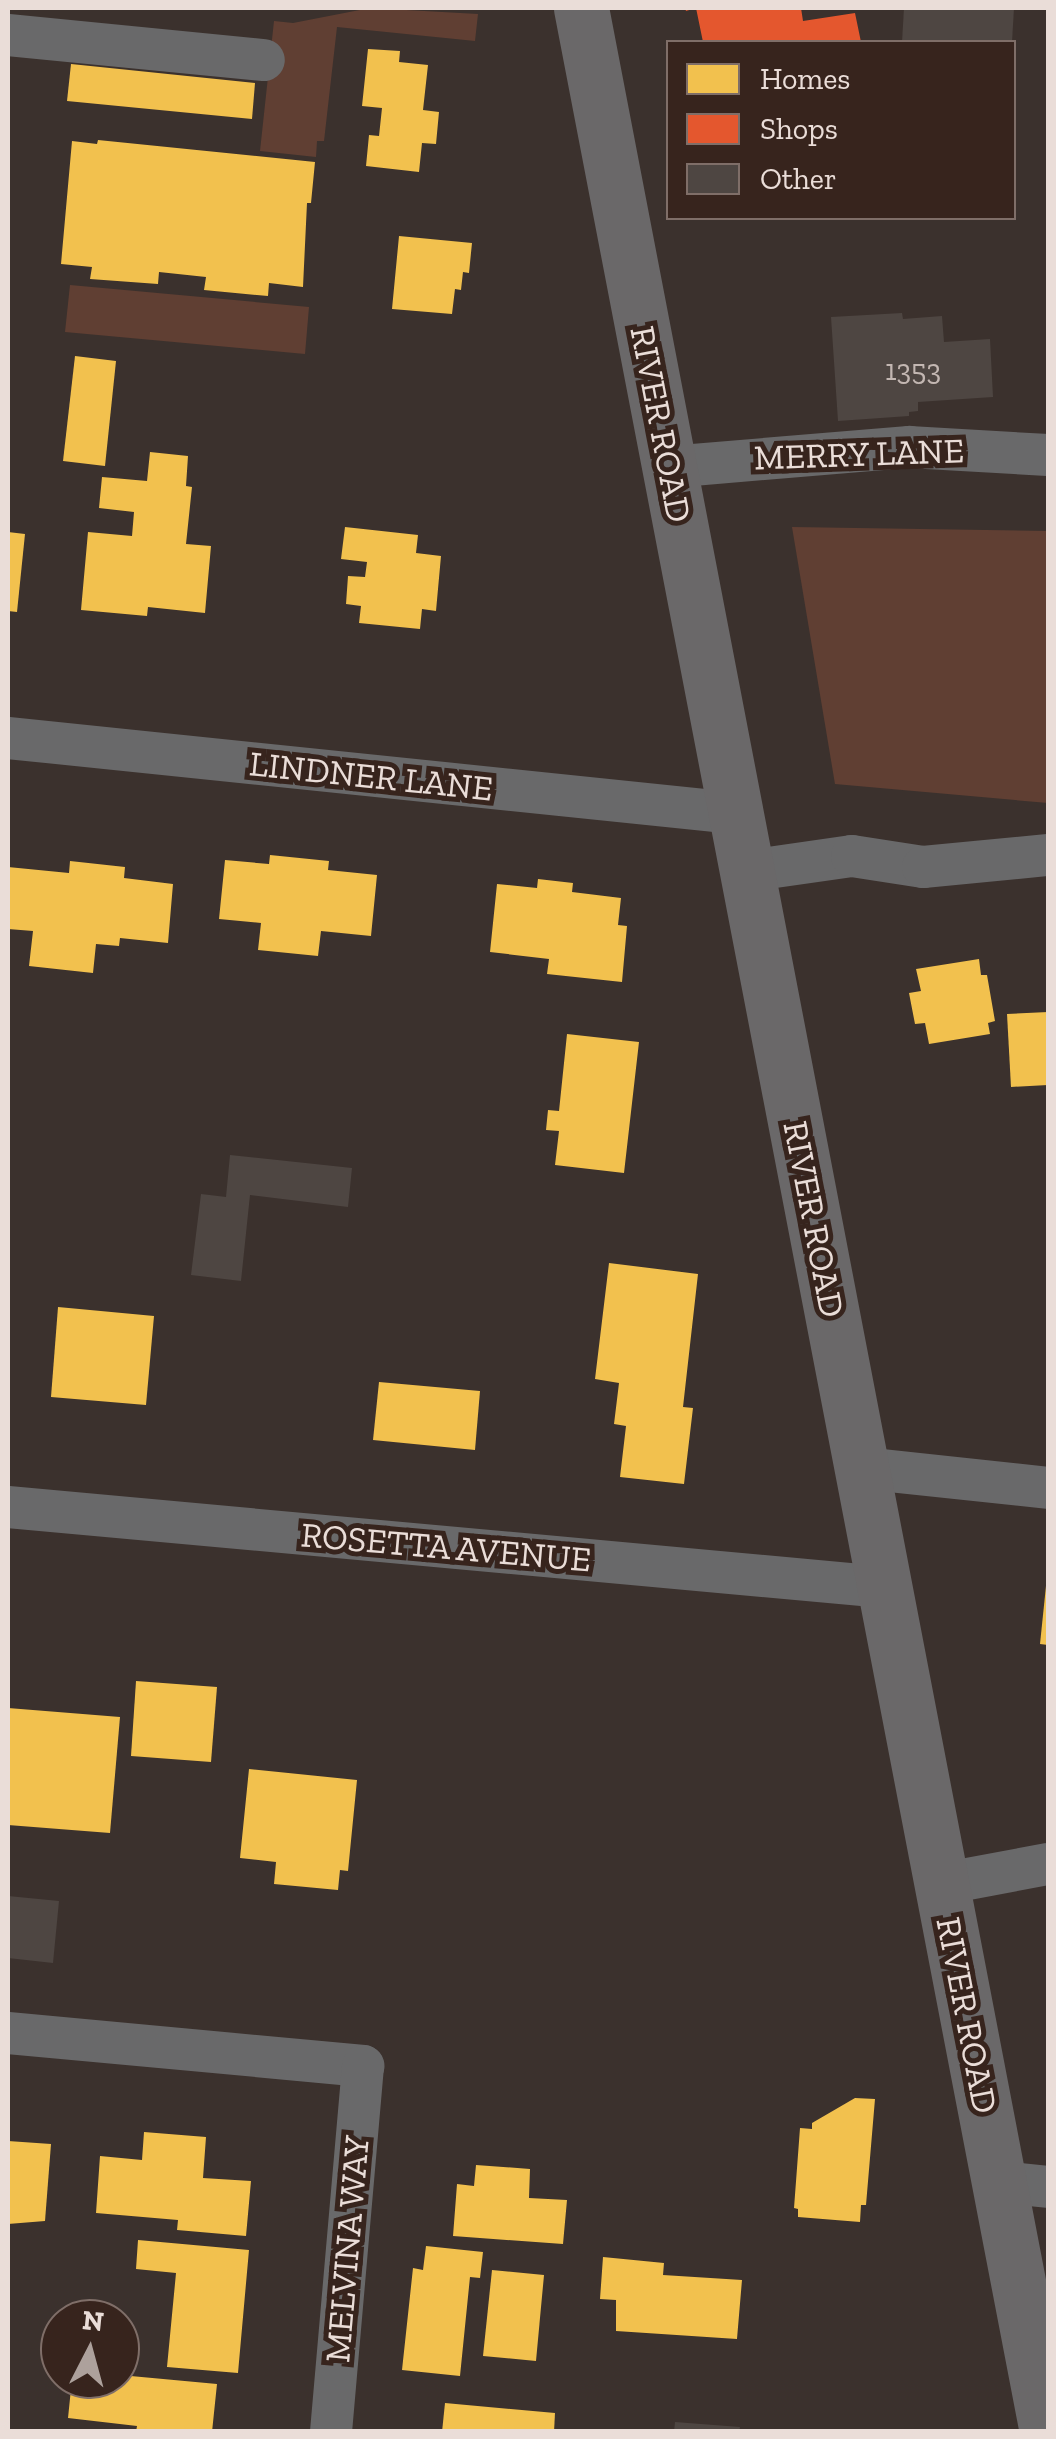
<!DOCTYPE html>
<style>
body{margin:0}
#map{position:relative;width:1056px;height:2439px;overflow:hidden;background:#3b312d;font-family:"Zilla Slab",serif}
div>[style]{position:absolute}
.green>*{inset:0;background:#603f33}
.homes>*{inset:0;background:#f2c14e}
.shops>*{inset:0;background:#e4572e}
.building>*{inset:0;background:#4e4642}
.minor>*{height:42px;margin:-21px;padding:0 21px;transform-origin:21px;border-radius:21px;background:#69696a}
.major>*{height:55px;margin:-27.5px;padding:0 27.5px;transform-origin:27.5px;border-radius:27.5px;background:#6a6869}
span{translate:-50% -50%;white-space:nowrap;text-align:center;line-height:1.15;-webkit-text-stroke:10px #37241d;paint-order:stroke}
.number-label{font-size:30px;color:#c3b7b2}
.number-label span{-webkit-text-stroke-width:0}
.street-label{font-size:35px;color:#eaddd8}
.frame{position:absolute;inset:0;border:10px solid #eaddd8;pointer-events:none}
.legend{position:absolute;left:666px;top:40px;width:350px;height:180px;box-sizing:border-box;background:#37241d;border:2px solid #7f6e68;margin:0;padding:12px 18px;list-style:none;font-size:30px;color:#eaddd8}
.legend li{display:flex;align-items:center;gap:20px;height:50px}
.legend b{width:50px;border:2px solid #7f6e68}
.north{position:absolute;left:40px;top:2299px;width:100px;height:100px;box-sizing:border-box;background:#37241d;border:2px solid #7f6e68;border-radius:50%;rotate:6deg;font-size:28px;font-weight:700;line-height:40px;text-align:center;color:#eaddd8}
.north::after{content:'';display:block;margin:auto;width:35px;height:45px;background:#ada19c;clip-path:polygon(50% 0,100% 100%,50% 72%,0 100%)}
</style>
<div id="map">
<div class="green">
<div style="clip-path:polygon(370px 8px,478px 14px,475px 41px,337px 27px,324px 141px,317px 141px,316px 157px,260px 151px,274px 21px,293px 23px)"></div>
<div style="clip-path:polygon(70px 285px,309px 307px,305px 354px,65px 332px)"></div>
<div style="clip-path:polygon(792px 527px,1048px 531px,1048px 803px,835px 784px)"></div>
</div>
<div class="homes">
<div style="clip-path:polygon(368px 49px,400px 51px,399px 62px,428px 65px,423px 110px,439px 112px,436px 144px,422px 143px,419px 172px,366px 166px,369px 135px,379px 136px,382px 108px,362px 106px)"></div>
<div style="clip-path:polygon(71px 64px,255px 83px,252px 119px,67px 101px)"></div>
<div style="clip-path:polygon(98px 140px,315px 162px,311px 203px,307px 203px,303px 287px,269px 283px,268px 296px,204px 290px,206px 277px,159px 272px,158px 284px,90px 279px,92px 267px,61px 264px,72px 141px,97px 144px)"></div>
<div style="clip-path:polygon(399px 236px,472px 243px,469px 273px,463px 272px,461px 290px,455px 289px,452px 314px,392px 309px)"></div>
<div style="clip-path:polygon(75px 356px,116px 361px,105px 466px,63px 461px)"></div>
<div style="clip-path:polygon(150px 452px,188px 456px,186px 486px,192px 487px,186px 544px,211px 546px,205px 613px,148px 607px,147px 616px,81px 610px,88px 532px,132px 536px,134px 512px,99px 508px,102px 477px,147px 481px)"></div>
<div style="clip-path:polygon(345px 527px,418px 535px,416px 553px,441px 556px,436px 611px,422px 609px,420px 629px,359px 623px,361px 606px,346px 604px,348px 576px,365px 577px,367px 562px,341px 559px)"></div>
<div style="clip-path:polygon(8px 532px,25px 534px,17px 612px,8px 611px)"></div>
<div style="clip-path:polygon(270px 855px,329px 861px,328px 870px,377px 875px,371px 936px,321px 931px,318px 956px,258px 950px,261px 923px,219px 919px,225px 860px,269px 864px)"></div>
<div style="clip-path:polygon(70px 861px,125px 867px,124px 878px,173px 884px,168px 943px,120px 938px,119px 946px,96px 944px,93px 973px,29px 966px,33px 931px,8px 929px,8px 867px,69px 873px)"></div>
<div style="clip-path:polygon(538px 879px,573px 883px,572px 892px,621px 898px,618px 925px,627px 926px,622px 982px,547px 974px,549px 959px,490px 952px,497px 884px,537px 888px)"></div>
<div style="clip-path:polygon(979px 959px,981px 975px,987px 975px,995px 1021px,988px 1023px,990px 1034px,929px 1044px,925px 1023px,915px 1024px,909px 993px,921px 991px,916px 969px)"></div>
<div style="clip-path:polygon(1048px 1012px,1048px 1085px,1011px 1087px,1007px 1014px)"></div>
<div style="clip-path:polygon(567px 1034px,639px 1042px,624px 1173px,555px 1165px,559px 1131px,546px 1130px,548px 1110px,559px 1111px)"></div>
<div style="clip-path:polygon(609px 1263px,698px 1274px,683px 1407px,693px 1408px,684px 1484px,620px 1477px,626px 1426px,614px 1424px,619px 1383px,595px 1379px)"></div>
<div style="clip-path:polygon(58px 1307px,154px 1316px,146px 1405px,51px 1397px)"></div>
<div style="clip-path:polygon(379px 1382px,480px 1391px,475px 1450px,373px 1440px)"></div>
<div style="clip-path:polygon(1046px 1586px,1048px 1586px,1048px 1645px,1040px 1644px)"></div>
<div style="clip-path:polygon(136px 1681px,217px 1687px,211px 1762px,131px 1756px)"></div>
<div style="clip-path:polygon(8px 1708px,120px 1717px,110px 1833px,8px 1825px)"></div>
<div style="clip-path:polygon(249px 1769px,357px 1780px,348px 1871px,340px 1870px,338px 1890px,274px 1884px,276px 1862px,240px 1858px)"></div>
<div style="clip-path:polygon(855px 2098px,875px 2099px,866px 2205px,861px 2205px,860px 2222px,798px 2217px,798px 2209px,794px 2208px,800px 2128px,812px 2129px,812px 2123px)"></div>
<div style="clip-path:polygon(144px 2132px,206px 2137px,203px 2178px,251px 2181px,246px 2236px,177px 2230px,178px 2220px,96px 2213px,100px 2156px,142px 2160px)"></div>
<div style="clip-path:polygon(8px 2141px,51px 2144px,45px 2221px,8px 2224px)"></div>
<div style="clip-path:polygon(476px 2165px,530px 2169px,529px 2198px,567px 2200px,563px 2244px,453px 2236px,457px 2184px,474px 2186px)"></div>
<div style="clip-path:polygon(138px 2240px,249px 2250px,238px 2373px,167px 2367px,176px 2273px,136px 2269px)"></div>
<div style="clip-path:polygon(426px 2246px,483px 2252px,480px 2278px,470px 2277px,460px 2376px,402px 2370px,413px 2268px,423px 2270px)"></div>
<div style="clip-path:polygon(603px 2257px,664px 2263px,663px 2275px,742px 2280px,737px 2339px,616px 2331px,616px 2300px,600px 2299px)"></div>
<div style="clip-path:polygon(492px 2270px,544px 2275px,536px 2361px,483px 2356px)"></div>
<div style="clip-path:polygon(120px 2375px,217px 2384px,212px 2432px,136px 2432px,137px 2426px,68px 2418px,72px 2379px,120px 2379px)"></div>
<div style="clip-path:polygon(445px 2403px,555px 2413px,554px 2432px,442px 2432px)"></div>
</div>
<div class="shops">
<div style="clip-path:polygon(685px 8px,801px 8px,803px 21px,855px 13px,861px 42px,703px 42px,696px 8px,686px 11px)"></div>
</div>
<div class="building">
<div style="clip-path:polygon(904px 8px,1014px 8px,1012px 42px,902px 42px)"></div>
<div style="clip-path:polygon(902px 313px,903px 319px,942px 316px,944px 342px,990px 339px,993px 397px,918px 402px,918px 411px,909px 412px,909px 416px,838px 421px,831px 317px)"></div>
<div style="clip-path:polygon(230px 1155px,352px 1168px,348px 1207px,250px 1195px,241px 1281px,191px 1275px,201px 1194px,226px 1197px)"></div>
<div style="clip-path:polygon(8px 1896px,59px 1901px,53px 1963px,8px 1958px)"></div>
<div style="clip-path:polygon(675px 2422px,740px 2427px,739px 2432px,674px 2432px)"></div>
</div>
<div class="minor">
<div style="left:8px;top:35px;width:257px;rotate:5.6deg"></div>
<div style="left:669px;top:467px;width:241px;rotate:-4.8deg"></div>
<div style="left:909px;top:447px;width:139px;rotate:3.3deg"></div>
<div style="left:8px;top:738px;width:731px;rotate:5.89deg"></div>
<div style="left:747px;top:871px;width:106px;rotate:-8.1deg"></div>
<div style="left:852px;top:856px;width:72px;rotate:8.8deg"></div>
<div style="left:923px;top:867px;width:126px;rotate:-5.5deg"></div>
<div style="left:862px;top:1468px;width:187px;rotate:6.1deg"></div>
<div style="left:8px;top:1507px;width:880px;rotate:5.22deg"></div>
<div style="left:941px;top:1884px;width:109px;rotate:-10.6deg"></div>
<div style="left:8px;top:2033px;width:357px;rotate:5.3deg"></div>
<div style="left:363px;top:2066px;width:367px;rotate:95deg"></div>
<div style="left:999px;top:2182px;width:49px;rotate:5.8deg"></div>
</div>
<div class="major">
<div style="left:581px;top:8px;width:2468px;rotate:79.12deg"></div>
</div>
<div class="number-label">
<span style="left:913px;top:370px">1353</span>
</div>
<div class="street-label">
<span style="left:661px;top:424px;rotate:79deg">RIVER ROAD</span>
<span style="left:859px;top:454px;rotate:-2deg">MERRY LANE</span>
<span style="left:371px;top:776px;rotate:6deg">LINDNER LANE</span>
<span style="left:814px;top:1219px;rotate:79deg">RIVER ROAD</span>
<span style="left:446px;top:1547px;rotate:5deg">ROSETTA AVENUE</span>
<span style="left:967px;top:2015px;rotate:79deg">RIVER ROAD</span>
<span style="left:347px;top:2249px;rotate:-85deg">MELVINA WAY</span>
</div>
<div class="frame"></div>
<ul class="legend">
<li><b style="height:28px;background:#f2c14e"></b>Homes</li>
<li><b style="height:28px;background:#e4572e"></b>Shops</li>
<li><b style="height:28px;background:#4e4642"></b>Other</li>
</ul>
<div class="north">N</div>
</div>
